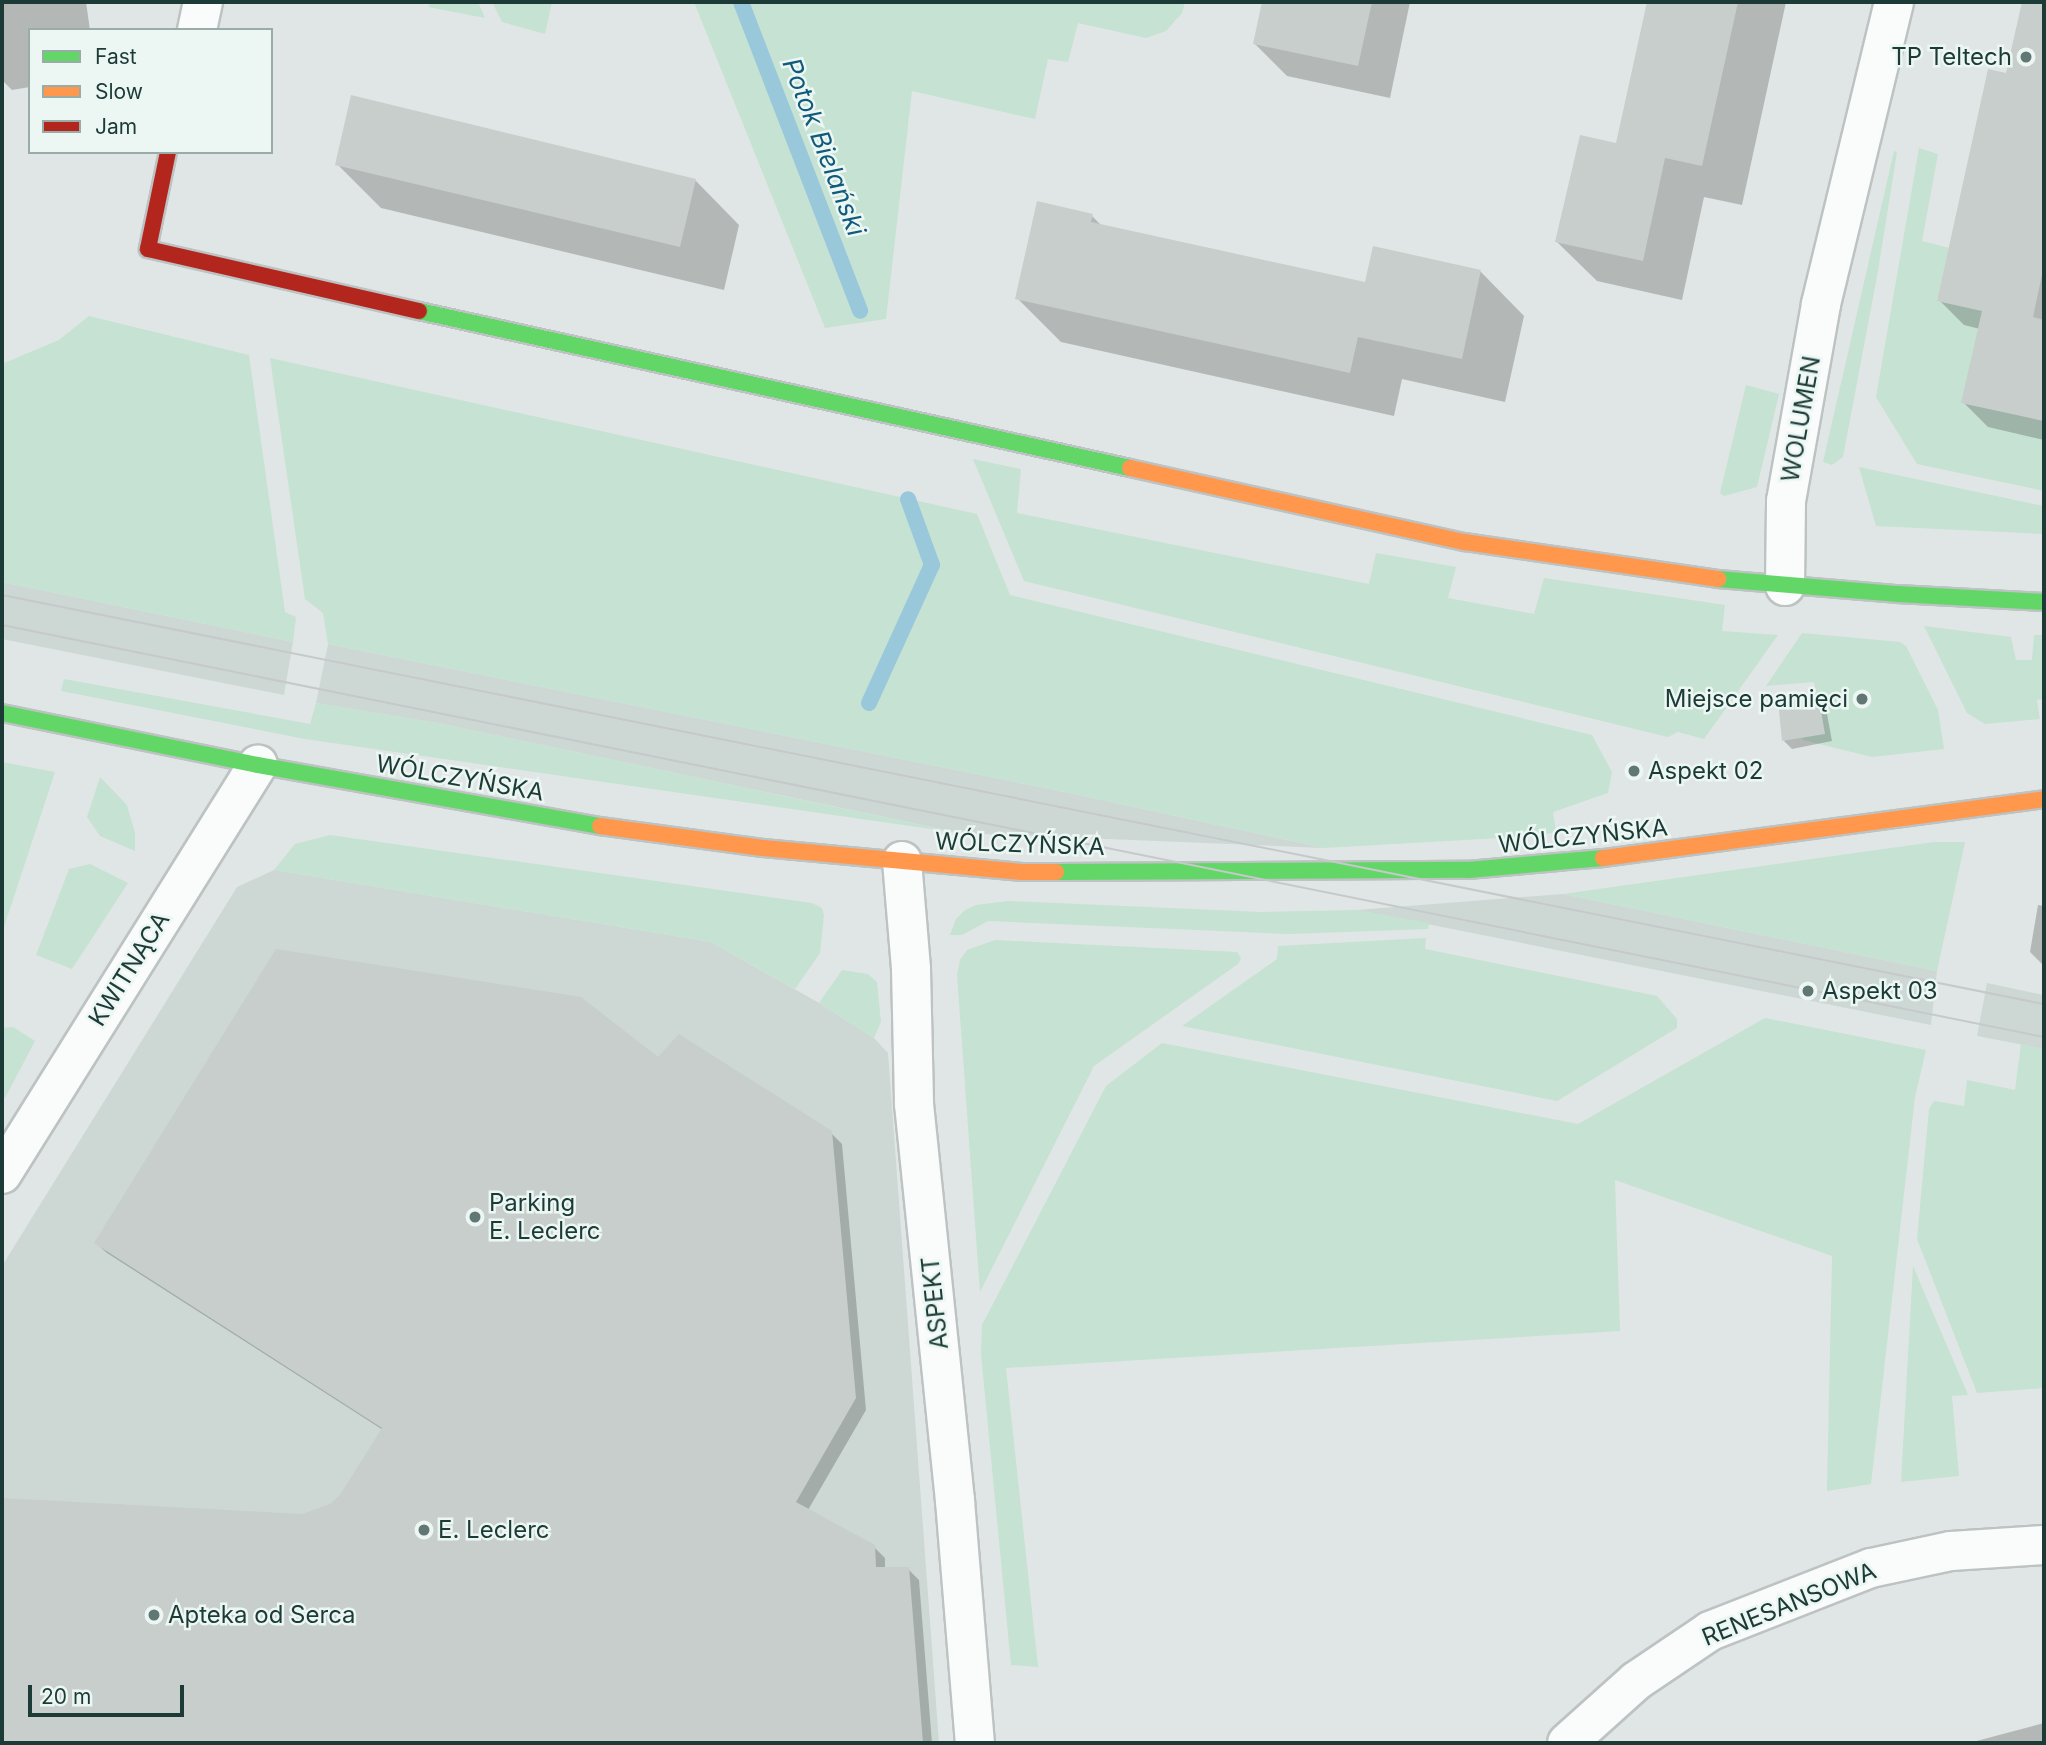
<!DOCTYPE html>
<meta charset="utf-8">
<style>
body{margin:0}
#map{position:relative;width:2046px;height:1745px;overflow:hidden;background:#e0e6e5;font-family:Inter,sans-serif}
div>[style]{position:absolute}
.built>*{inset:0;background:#cdd8d5}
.green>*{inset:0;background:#c6e2d3}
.shadow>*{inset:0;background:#0003}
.stream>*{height:16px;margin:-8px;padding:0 8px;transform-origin:8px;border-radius:8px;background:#9ac8db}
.building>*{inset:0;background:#c7cecb}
.roads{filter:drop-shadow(2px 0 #bdc3c2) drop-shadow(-2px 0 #bdc3c2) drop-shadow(0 2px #bdc3c2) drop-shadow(0 -2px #bdc3c2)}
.street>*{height:38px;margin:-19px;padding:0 19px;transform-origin:19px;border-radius:19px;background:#fafbfb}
.fast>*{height:16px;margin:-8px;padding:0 8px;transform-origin:8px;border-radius:8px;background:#63d668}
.slow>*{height:16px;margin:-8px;padding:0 8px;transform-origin:8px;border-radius:8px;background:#ff974d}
.jam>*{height:16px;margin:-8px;padding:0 8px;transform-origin:8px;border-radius:8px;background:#b3261e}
.tram>*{height:2px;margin:-1px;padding:0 1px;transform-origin:1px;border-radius:1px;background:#c5c9c9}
.dots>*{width:19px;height:19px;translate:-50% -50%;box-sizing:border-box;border:4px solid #ecf7f3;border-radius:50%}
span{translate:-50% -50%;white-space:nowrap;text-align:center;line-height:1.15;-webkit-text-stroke:5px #ecf7f3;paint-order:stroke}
.poi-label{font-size:24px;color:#1c3b37}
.right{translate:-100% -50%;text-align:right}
.left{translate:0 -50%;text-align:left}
.street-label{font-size:24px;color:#1c3b37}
.water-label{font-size:26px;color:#115a7c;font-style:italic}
.frame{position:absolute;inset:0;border:4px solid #1c3b37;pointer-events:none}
.legend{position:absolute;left:28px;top:28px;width:245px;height:126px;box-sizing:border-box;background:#ecf7f3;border:2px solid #99aca8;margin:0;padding:9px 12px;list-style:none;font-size:21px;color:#1c3b37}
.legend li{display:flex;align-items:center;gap:14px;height:35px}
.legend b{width:35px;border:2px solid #99aca8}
.scale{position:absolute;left:28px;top:1685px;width:156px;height:32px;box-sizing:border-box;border:4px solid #1c3b37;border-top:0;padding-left:9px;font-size:21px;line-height:24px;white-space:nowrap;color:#1c3b37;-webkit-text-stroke:5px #ecf7f3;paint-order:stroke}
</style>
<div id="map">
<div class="built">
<div style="clip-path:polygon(2px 582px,293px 642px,284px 695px,2px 639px)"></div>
<div style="clip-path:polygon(328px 644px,1060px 791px,1324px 848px,960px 833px,443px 724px,316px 703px)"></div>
<div style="clip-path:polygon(274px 870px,711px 942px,819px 1003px,874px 1038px,888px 1053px,939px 1743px,2px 1743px,2px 1266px,237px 887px)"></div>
<div style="clip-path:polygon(1563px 894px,1937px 971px,1931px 1025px,1357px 910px)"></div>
<div style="clip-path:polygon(1987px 983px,2044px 995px,2044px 1049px,1977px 1036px)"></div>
</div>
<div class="green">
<div style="clip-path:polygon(431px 2px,478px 2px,485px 18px,428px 7px)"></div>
<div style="clip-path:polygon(492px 2px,552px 2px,545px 34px,502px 22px)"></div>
<div style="clip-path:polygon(694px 2px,1185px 2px,1182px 13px,1166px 31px,1146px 38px,1078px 23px,1068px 62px,1048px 59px,1035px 119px,912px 91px,886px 319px,825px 328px)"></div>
<div style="clip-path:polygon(1919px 148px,1938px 154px,1922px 241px,1949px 248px,1937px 301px,1982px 311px,1962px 403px,2044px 421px,2044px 491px,1917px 464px,1876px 397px)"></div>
<div style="clip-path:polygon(1894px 151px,1897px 152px,1878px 271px,1843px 457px,1832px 465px,1823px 462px)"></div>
<div style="clip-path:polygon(89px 316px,249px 355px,285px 612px,296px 617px,293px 642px,2px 582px,2px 364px,59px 340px)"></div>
<div style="clip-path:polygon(270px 358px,977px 514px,1010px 595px,1592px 735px,1612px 772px,1608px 793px,1553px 812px,1556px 832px,1536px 836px,1324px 848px,1060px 791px,328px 644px,323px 613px,305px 599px)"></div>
<div style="clip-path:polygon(1746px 385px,1779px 394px,1757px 487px,1724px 496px,1720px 493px)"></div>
<div style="clip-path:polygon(973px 459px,1021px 469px,1017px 513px,1369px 584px,1376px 553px,1456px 567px,1448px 598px,1534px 614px,1544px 578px,1725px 605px,1722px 631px,1778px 635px,1704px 739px,1678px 732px,1668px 737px,1024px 581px)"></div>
<div style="clip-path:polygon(1859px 467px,2044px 506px,2044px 534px,1876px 526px)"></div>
<div style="clip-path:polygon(1924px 626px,2011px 637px,2016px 660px,2032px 660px,2034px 635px,2044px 635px,2044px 699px,2037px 700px,2040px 719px,1985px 724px,1967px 713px)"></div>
<div style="clip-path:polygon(1802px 633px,1900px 642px,1906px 646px,1938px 710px,1944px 749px,1872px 757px,1803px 740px,1802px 738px,1824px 733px,1814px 682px,1766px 686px)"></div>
<div style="clip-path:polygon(64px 679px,310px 724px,316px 703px,443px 724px,959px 833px,305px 739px,61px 691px)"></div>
<div style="clip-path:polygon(2px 762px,55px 772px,2px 933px)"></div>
<div style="clip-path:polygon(100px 777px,127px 805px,135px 833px,135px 851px,100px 836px,87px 817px)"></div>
<div style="clip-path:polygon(330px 835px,812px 903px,822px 908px,824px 915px,820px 953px,795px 989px,711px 942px,274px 870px,295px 844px)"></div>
<div style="clip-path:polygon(1934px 842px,1965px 842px,1937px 971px,1563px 894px)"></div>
<div style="clip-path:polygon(90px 864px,128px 883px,72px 969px,36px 955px,69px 869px)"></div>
<div style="clip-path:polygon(1008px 901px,1261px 912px,1357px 910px,1429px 923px,1428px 929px,1289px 934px,988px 921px,962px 935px,950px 935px,956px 919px,965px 910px,976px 905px)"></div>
<div style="clip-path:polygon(1426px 938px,1425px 949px,1657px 996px,1677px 1019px,1677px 1028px,1557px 1101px,1182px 1026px,1277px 959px,1278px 946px)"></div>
<div style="clip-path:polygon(995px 940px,1237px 952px,1241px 958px,1238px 964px,1094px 1066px,980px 1292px,957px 975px,960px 960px,967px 950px)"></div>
<div style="clip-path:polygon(842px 970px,868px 974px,877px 982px,881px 1022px,874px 1038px,819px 1003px)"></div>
<div style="clip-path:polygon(1765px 1018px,1926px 1050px,1915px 1097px,1871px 1484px,1827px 1491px,1832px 1256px,1615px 1180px,1620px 1331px,1006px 1368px,1038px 1667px,1011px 1665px,981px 1354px,982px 1325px,1106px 1086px,1162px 1043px,1578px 1124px)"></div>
<div style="clip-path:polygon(13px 1027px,35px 1041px,5px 1098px,2px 1096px,2px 1028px)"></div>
<div style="clip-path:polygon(2021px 1044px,2044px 1049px,2044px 1388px,1977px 1393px,1917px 1239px,1929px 1109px,1934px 1101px,1964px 1106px,1967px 1080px,2015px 1090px)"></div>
<div style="clip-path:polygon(1913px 1266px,1968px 1395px,1952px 1396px,1959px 1476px,1901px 1482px)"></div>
</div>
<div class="shadow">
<div style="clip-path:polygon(2px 2px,86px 2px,90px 30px,30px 30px,30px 87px,12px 90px,2px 80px)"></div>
<div style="clip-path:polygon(1263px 2px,1410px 2px,1390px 98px,1287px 76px,1255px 44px)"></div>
<div style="clip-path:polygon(1649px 2px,1786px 2px,1742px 205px,1704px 197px,1682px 300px,1597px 281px,1557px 242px,1617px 145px)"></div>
<div style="clip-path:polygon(2022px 12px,2044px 17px,2044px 440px,1988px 427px,1963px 402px,1980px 329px,1964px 325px,1939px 300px,2007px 76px)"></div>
<div style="clip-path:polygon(353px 98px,696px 181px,739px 225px,724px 290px,381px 208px,337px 164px)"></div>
<div style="clip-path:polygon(1092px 216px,1103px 227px,1366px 284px,1481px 272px,1524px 316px,1505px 402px,1402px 379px,1394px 416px,1061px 342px,1017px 298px)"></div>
<div style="clip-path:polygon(1817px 695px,1825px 703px,1832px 741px,1792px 749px,1784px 741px)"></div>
<div style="clip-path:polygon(2038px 905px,2044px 906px,2044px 966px,2030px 952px)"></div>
<div style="clip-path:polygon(658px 1059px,831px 1133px,842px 1144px,866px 1410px,808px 1510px,874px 1547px,885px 1558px,885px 1569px,908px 1569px,919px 1580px,932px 1743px,2px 1743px,2px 1499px,303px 1516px,331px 1505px,341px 1496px,383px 1430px,107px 1253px,96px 1243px)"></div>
<div style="clip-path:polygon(2044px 1723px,2044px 1743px,1969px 1743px)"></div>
</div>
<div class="stream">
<div style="left:741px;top:2px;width:331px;rotate:68.9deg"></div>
<div style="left:869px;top:703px;width:152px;rotate:-65.5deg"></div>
<div style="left:932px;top:565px;width:70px;rotate:-110deg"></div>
</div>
<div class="building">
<div style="clip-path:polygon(1262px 2px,1372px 2px,1358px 66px,1253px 44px)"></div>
<div style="clip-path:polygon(1647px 2px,1738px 2px,1702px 166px,1665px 158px,1643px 261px,1555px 242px,1580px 135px,1616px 143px)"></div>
<div style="clip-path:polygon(2022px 2px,2044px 2px,2044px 265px,2033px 317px,2044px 320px,2044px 421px,1961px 403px,1982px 311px,1937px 301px,1988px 69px,2006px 73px)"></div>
<div style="clip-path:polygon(351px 95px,696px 179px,680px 247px,335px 165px)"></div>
<div style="clip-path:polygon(1037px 201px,1093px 214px,1091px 222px,1365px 282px,1373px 246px,1481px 270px,1462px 359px,1358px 337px,1350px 373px,1015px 299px)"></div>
<div style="clip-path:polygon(1818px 693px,1825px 734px,1782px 741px,1778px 700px)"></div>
<div style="clip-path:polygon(276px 949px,581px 997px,658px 1057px,679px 1034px,832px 1131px,856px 1398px,796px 1502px,875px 1545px,876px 1567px,909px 1567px,923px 1743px,2px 1743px,2px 1498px,302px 1514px,330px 1504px,340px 1495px,382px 1428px,94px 1243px)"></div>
</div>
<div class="roads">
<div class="street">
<div style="left:197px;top:30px;width:29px;rotate:-78deg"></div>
<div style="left:1785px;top:586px;width:85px;rotate:-89.3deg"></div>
<div style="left:1786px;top:501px;width:200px;rotate:-79.9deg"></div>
<div style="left:1821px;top:304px;width:311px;rotate:-76.4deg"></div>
<div style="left:902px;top:861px;width:108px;rotate:85.2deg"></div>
<div style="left:911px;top:969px;width:135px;rotate:88.7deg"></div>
<div style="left:914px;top:1104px;width:399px;rotate:84.1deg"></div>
<div style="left:955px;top:1501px;width:243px;rotate:85.3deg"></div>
<div style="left:2px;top:1174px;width:483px;rotate:-58deg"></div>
<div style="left:1567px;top:1743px;width:93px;rotate:-41.9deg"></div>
<div style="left:1636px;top:1681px;width:89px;rotate:-34deg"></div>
<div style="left:1710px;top:1631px;width:173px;rotate:-21.4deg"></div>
<div style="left:1871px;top:1568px;width:82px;rotate:-12deg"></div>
<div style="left:1951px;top:1551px;width:93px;rotate:-3.7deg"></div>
</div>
<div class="fast">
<div style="left:419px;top:311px;width:728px;rotate:12.45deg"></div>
<div style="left:1718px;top:579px;width:181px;rotate:4.8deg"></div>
<div style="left:1898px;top:594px;width:146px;rotate:3.1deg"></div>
<div style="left:2px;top:713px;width:261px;rotate:11.5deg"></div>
<div style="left:258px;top:765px;width:347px;rotate:10.1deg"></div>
<div style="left:1056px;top:872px;width:412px;rotate:-0.3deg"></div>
<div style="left:1468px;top:870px;width:136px;rotate:-5.1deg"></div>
</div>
<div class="slow">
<div style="left:1130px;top:468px;width:343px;rotate:12.5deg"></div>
<div style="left:1465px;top:542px;width:256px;rotate:8.3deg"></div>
<div style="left:600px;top:826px;width:164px;rotate:7.7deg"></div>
<div style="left:763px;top:848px;width:260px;rotate:5.3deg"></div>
<div style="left:1022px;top:872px;width:34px"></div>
<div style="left:1603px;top:858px;width:445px;rotate:-7.6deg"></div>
</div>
<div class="jam">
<div style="left:168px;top:152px;width:99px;rotate:101.7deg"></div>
<div style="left:148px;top:249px;width:278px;rotate:12.9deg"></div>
</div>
</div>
<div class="tram">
<div style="left:2px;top:595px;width:2083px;rotate:11.33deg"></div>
<div style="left:2px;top:625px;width:2083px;rotate:11.41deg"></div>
</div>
<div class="dots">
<div style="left:2026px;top:57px;background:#617774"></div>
<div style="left:1862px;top:699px;background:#617774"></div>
<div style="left:1634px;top:771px;background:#617774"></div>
<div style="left:1808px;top:991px;background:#617774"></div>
<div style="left:475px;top:1217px;background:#617774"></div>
<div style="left:424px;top:1530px;background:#617774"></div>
<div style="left:154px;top:1615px;background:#617774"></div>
</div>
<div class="poi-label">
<span class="right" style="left:2012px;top:57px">TP Teltech</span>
<span class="right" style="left:1848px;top:699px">Miejsce pamięci</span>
<span class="left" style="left:1648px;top:771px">Aspekt 02</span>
<span class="left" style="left:1822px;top:991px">Aspekt 03</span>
<span class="left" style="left:489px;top:1217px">Parking<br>E. Leclerc</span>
<span class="left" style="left:438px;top:1530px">E. Leclerc</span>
<span class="left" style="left:168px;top:1615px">Apteka od Serca</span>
</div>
<div class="street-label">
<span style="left:1801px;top:419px;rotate:-80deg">WOLUMEN</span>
<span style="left:460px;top:778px;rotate:10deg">WÓLCZYŃSKA</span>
<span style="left:1583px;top:836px;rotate:-6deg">WÓLCZYŃSKA</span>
<span style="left:1020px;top:844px;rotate:2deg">WÓLCZYŃSKA</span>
<span style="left:129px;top:969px;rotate:-58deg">KWITNĄCA</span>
<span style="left:935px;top:1303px;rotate:-96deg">ASPEKT</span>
<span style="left:1789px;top:1604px;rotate:-22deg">RENESANSOWA</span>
</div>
<div class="water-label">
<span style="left:824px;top:147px;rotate:69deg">Potok Bielański</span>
</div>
<div class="frame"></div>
<ul class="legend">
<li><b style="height:9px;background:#63d668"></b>Fast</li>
<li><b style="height:9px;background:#ff974d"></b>Slow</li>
<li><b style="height:9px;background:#b3261e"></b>Jam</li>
</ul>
<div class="scale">20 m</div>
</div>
